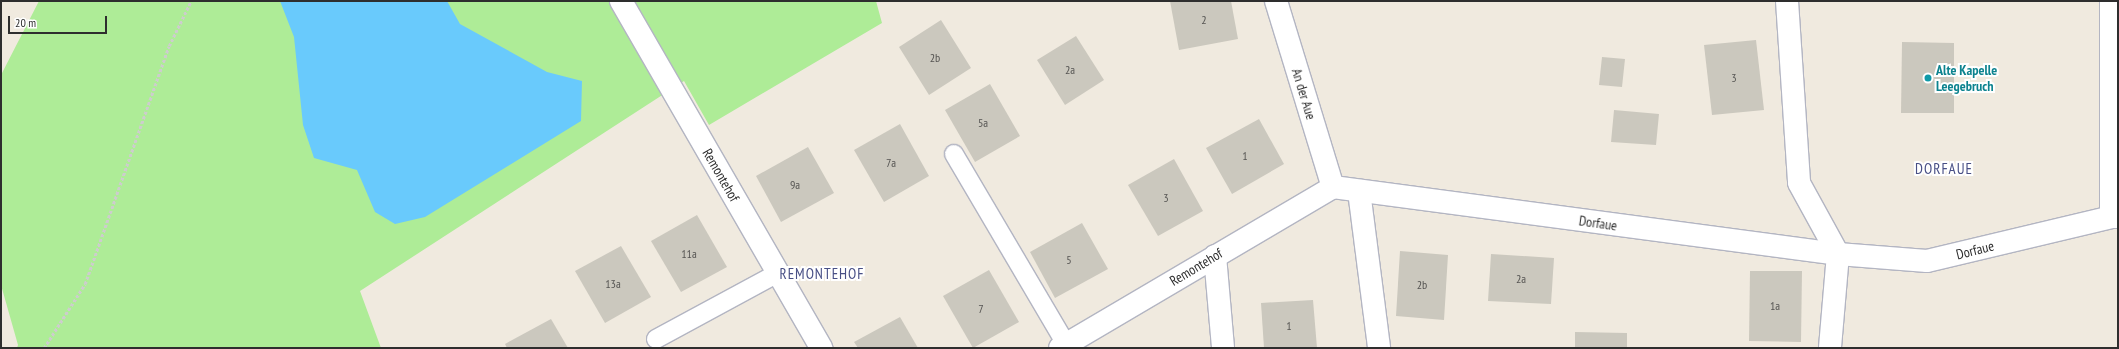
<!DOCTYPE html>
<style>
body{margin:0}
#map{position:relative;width:2119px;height:349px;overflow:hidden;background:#f0eadf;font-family:"PT Sans Narrow",sans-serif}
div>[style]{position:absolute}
.green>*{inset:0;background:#aeec97}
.water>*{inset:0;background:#69cafc}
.building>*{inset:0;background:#cbc8be}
.path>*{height:2.5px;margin-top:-1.25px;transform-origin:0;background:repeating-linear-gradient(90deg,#cdcdcd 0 3px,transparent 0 5px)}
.roads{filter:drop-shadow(1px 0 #b3b5c2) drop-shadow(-1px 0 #b3b5c2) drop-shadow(0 1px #b3b5c2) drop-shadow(0 -1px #b3b5c2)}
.service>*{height:18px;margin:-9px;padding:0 9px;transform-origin:9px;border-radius:9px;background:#fff}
.minor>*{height:22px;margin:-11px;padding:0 11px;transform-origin:11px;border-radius:11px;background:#fff}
.dots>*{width:11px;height:11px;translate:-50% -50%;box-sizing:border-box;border:2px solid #fff;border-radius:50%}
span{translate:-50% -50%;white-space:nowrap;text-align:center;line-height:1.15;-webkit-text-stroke:4px #fff;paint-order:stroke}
.number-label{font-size:12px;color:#555452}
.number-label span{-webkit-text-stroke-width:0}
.culture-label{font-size:14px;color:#0d838f;font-weight:700}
.left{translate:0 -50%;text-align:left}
.street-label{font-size:14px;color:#2e2e2e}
.neighbourhood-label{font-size:15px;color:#484f85;letter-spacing:1px}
.frame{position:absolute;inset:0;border:2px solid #2e2e2e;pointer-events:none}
.scale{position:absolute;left:8px;top:16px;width:99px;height:18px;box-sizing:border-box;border:2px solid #2e2e2e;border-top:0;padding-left:5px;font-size:12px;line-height:14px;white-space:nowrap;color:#2e2e2e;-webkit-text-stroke:3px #fff;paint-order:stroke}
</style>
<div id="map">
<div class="green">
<div style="clip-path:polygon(39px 1px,876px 1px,882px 23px,709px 125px,684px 81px,360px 291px,381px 348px,17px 348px,18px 345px,1px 285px,1px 75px)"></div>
</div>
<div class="water">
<div style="clip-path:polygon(280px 1px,447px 1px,460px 24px,547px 72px,582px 81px,581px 121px,425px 217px,395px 224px,375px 212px,357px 170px,314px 158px,303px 125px,294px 37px)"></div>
</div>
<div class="building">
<div style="clip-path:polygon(1170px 1px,1231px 1px,1238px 39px,1179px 50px)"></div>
<div style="clip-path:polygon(941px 20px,971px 68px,929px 95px,899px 47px)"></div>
<div style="clip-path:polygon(1076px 36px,1104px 80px,1065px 105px,1037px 60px)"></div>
<div style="clip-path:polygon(1756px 40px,1764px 110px,1712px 115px,1704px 45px)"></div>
<div style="clip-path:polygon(1902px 42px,1954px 43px,1954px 113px,1901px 113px)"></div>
<div style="clip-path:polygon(1602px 57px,1625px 59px,1622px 87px,1599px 85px)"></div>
<div style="clip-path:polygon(990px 84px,1020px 136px,975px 162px,945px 110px)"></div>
<div style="clip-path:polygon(1614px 110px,1659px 114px,1656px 145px,1611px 142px)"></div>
<div style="clip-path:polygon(1259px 119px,1284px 164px,1232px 194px,1206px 148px)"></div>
<div style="clip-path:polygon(900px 124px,929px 176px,884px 202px,854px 150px)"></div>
<div style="clip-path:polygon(808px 147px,834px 193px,781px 222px,756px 176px)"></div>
<div style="clip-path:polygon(1174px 159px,1203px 211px,1158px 236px,1128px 185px)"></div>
<div style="clip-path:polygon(697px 215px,727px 267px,681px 292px,651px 241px)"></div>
<div style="clip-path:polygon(1082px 223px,1108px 269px,1055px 298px,1030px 252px)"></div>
<div style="clip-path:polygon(621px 246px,651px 297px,605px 323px,575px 271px)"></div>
<div style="clip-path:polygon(1400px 251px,1448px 255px,1444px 320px,1396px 316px)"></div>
<div style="clip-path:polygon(1491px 254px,1554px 258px,1551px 304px,1488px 301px)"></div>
<div style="clip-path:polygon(989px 270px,1019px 322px,973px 348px,943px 296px)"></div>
<div style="clip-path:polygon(1750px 271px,1802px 271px,1801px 342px,1749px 341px)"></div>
<div style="clip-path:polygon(1313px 300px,1317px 348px,1264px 348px,1261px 303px)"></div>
<div style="clip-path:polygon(900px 317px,918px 348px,858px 348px,854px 342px)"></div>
<div style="clip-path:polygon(551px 319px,568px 348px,507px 348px,505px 344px)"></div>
<div style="clip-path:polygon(1575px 332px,1627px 333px,1627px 348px,1575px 348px)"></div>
</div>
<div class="path">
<div style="left:44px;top:348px;width:76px;rotate:-57.4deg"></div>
<div style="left:85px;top:284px;width:252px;rotate:-70.6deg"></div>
<div style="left:169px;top:46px;width:50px;rotate:-63.9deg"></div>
</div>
<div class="roads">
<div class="service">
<div style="left:954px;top:154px;width:221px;rotate:59.5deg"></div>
<div style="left:656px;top:339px;width:139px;rotate:-28.4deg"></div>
</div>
<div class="minor">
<div style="left:621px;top:1px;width:401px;rotate:60deg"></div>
<div style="left:1276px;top:1px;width:195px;rotate:73deg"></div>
<div style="left:1787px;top:1px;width:182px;rotate:86.2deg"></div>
<div style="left:1799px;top:183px;width:81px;rotate:61.2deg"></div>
<div style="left:1838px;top:254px;width:94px;rotate:94.9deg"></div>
<div style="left:2111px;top:1px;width:216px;rotate:90deg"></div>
<div style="left:2111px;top:217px;width:7px"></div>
<div style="left:1333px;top:187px;width:509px;rotate:7.56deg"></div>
<div style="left:1838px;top:254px;width:89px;rotate:4.5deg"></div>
<div style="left:1927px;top:261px;width:189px;rotate:-13.4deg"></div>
<div style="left:1359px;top:191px;width:158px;rotate:82.7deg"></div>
<div style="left:1215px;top:256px;width:92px;rotate:85deg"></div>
<div style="left:1060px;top:348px;width:317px;rotate:-30.5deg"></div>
</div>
</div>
<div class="dots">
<div style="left:1928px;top:78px;background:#0f9aa8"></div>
</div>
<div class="number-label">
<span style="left:1204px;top:20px">2</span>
<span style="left:935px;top:58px">2b</span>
<span style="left:1070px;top:70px">2a</span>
<span style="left:1734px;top:78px">3</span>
<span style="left:983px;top:123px">5a</span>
<span style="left:1245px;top:156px">1</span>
<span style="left:891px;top:163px">7a</span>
<span style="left:795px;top:185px">9a</span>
<span style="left:1166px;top:198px">3</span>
<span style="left:689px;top:254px">11a</span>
<span style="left:1069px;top:260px">5</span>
<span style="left:1521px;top:279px">2a</span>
<span style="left:613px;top:284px">13a</span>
<span style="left:1422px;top:285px">2b</span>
<span style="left:1775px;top:306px">1a</span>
<span style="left:981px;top:309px">7</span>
<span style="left:1289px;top:326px">1</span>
</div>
<div class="culture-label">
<span class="left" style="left:1936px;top:78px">Alte Kapelle<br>Leegebruch</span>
</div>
<div class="street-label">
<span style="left:1304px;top:94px;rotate:73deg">An der Aue</span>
<span style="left:721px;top:175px;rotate:60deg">Remontehof</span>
<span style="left:1598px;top:223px;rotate:8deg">Dorfaue</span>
<span style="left:1975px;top:250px;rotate:-14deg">Dorfaue</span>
<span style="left:1196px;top:267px;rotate:-31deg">Remontehof</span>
</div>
<div class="neighbourhood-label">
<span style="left:1944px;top:169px">DORFAUE</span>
<span style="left:822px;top:274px">REMONTEHOF</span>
</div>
<div class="frame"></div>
<div class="scale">20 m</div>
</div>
